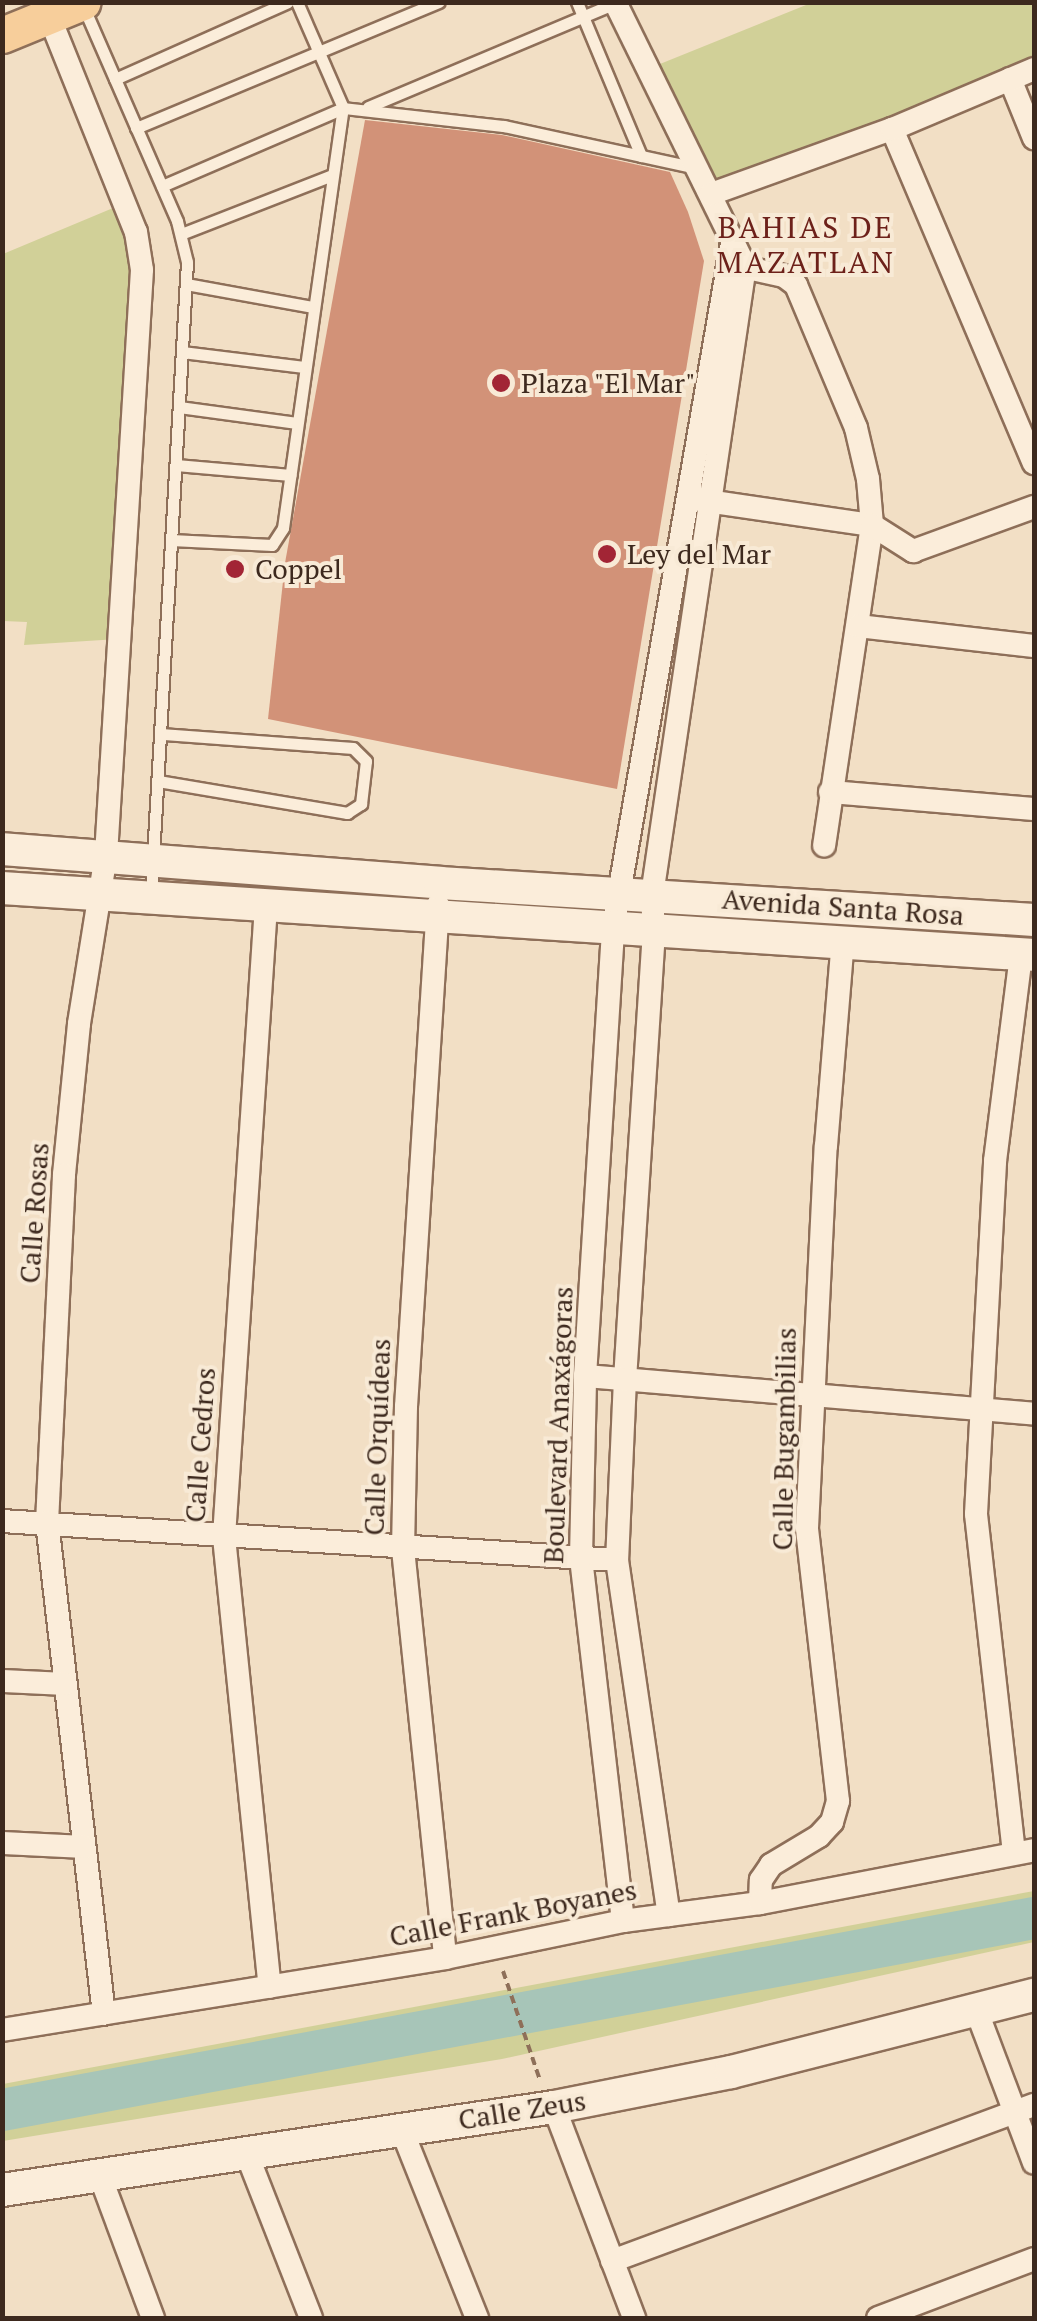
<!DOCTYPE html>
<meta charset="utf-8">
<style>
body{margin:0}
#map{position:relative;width:1037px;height:2321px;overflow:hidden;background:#f2dfc5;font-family:"PT Serif",serif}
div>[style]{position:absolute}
.green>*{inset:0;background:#d1d098}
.river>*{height:42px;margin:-21px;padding:0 21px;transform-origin:21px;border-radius:21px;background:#a7c5b8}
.building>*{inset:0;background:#d29278}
.path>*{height:4px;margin-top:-2px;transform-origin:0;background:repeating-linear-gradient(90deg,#8e6f59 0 8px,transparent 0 13px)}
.roads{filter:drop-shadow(2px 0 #8e6f59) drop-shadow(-2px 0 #8e6f59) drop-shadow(0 2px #8e6f59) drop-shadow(0 -2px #8e6f59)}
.lane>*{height:11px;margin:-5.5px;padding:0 5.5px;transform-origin:5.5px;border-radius:5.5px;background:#fbedda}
.street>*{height:22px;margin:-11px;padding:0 11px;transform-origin:11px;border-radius:11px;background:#fbedda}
.secondary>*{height:32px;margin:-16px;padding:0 16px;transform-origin:16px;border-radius:16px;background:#fbedda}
.primary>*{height:35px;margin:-17.5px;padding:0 17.5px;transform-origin:17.5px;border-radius:17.5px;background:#f7ce9b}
.dots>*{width:28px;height:28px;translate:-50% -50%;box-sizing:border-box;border:5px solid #f8ead6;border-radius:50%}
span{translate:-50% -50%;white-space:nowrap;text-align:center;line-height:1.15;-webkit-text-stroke:8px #f8ead6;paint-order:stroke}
.poi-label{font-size:28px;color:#3d291e}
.left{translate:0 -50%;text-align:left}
.street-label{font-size:28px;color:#3d291e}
.neighbourhood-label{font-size:30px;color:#6d211a;letter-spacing:2.5px}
.frame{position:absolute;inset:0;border:5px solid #3d291e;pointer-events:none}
</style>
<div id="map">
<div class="green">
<div style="clip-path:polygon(811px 3px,1034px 3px,1034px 70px,711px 194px,650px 68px)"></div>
<div style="clip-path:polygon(125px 203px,136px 232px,118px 639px,24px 645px,27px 622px,3px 621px,3px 254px)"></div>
<div style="clip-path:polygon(1034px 1891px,1034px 1942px,502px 2059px,3px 2141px,3px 2084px)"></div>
</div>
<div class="river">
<div style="left:2px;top:2110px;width:1050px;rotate:-10.54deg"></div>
</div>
<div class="building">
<div style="clip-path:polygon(365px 120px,502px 135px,670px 172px,688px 212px,704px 261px,617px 789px,268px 719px,285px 563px)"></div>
</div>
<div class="path">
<div style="left:503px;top:1971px;width:115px;rotate:71.3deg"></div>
</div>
<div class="roads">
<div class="lane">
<div style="left:297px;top:2px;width:116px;rotate:66.5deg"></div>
<div style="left:343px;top:108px;width:162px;rotate:6.4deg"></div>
<div style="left:504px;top:126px;width:198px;rotate:12.3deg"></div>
<div style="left:577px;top:2px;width:167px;rotate:67.4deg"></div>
<div style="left:84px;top:8px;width:232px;rotate:66.4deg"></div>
<div style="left:177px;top:221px;width:42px;rotate:76.3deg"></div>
<div style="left:187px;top:262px;width:632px;rotate:93.27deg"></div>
<div style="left:115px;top:79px;width:189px;rotate:-24deg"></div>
<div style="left:368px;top:107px;width:268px;rotate:-22.8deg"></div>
<div style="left:136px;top:128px;width:328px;rotate:-22.6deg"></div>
<div style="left:162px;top:186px;width:197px;rotate:-23.3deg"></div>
<div style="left:181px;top:234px;width:160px;rotate:-21.3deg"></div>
<div style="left:186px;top:284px;width:128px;rotate:10.3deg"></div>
<div style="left:182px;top:352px;width:123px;rotate:7deg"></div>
<div style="left:179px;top:407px;width:119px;rotate:7.7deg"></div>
<div style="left:176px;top:465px;width:115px;rotate:5deg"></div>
<div style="left:171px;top:540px;width:101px;rotate:2.8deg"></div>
<div style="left:272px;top:545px;width:20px;rotate:-57deg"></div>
<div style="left:283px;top:528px;width:424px;rotate:-81.9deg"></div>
<div style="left:158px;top:781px;width:192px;rotate:9.6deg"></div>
<div style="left:347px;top:813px;width:17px;rotate:-33deg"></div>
<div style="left:361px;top:804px;width:43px;rotate:-83.4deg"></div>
<div style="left:366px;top:761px;width:18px;rotate:-135deg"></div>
<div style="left:353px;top:748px;width:193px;rotate:-175.8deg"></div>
</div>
<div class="street">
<div style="left:615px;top:2px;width:294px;rotate:63.8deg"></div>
<div style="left:745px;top:266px;width:636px;rotate:98.41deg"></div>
<div style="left:652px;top:895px;width:36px;rotate:87deg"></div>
<div style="left:654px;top:931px;width:449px;rotate:93.7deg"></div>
<div style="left:625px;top:1379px;width:181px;rotate:92.5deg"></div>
<div style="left:617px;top:1560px;width:359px;rotate:81.7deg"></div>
<div style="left:45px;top:6px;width:244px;rotate:68.1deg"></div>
<div style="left:136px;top:232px;width:38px;rotate:81deg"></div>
<div style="left:142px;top:270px;width:586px;rotate:93.52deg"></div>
<div style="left:106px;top:855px;width:171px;rotate:99.1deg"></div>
<div style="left:79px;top:1024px;width:152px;rotate:95.7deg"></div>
<div style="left:64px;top:1175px;width:347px;rotate:92.8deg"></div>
<div style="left:47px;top:1522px;width:495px;rotate:83.4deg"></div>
<div style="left:1010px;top:79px;width:64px;rotate:67.9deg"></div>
<div style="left:892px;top:129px;width:363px;rotate:67deg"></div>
<div style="left:711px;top:194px;width:192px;rotate:-19.8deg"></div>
<div style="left:892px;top:129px;width:154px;rotate:-22.9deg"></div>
<div style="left:734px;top:265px;width:51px;rotate:12.4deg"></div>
<div style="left:784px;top:276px;width:15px;rotate:37deg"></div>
<div style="left:796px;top:285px;width:155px;rotate:67.2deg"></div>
<div style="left:856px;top:428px;width:52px;rotate:76.8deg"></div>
<div style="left:868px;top:479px;width:46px;rotate:85deg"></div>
<div style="left:872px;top:525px;width:324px;rotate:98.5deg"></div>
<div style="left:700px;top:500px;width:174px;rotate:8.3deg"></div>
<div style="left:872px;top:525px;width:49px;rotate:32.4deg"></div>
<div style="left:913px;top:551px;width:129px;rotate:-20deg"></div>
<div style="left:858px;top:626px;width:177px;rotate:6.5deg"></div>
<div style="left:830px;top:792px;width:205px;rotate:4.8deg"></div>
<div style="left:438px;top:905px;width:502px;rotate:93.65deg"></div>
<div style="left:406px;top:1406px;width:143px;rotate:91.2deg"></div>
<div style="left:403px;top:1549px;width:411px;rotate:84.1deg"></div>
<div style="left:266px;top:906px;width:632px;rotate:93.81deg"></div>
<div style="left:224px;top:1537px;width:452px;rotate:84.2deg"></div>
<div style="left:585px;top:1376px;width:451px;rotate:4.8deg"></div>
<div style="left:2px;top:1521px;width:616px;rotate:3.63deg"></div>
<div style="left:2px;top:1681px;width:63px;rotate:2.7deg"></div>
<div style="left:2px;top:1843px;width:82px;rotate:2.8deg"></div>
<div style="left:1014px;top:1853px;width:341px;rotate:-96.4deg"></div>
<div style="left:976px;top:1514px;width:354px;rotate:-86.9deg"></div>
<div style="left:995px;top:1161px;width:209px;rotate:-82.8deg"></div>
<div style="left:760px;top:1903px;width:23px;rotate:-88deg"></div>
<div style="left:761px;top:1880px;width:18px;rotate:-56deg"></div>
<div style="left:771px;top:1865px;width:56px;rotate:-31.1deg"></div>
<div style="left:819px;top:1836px;width:19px;rotate:-47deg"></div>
<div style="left:832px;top:1822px;width:22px;rotate:-74deg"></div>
<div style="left:838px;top:1801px;width:275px;rotate:-96.5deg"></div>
<div style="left:807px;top:1528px;width:382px;rotate:-87.2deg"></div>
<div style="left:826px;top:1146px;width:206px;rotate:-85.3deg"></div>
<div style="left:623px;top:1921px;width:366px;rotate:-96.6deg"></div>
<div style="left:581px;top:1557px;width:181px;rotate:-88.7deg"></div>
<div style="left:585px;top:1376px;width:449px;rotate:-86.4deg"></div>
<div style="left:613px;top:928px;width:695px;rotate:-80.14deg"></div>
<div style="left:977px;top:2012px;width:161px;rotate:69.3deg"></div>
<div style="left:2px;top:2030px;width:449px;rotate:-9.2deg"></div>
<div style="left:445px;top:1958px;width:182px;rotate:-11.7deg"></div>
<div style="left:623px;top:1921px;width:138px;rotate:-7.5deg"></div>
<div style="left:760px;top:1903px;width:279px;rotate:-10.9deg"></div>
<div style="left:554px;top:2107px;width:226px;rotate:69.2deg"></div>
<div style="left:401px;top:2128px;width:205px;rotate:68.2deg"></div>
<div style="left:246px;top:2152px;width:178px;rotate:68.6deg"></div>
<div style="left:99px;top:2173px;width:155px;rotate:69.6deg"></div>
<div style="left:612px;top:2261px;width:450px;rotate:-20.3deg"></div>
<div style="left:878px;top:2318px;width:167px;rotate:-20.7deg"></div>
</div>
<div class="secondary">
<div style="left:2px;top:849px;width:439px;rotate:4.4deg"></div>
<div style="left:440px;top:883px;width:595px;rotate:3.56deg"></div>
<div style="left:2px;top:888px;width:1034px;rotate:3.71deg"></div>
<div style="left:2px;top:2190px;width:558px;rotate:-8.55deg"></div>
<div style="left:554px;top:2107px;width:180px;rotate:-11.2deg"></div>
<div style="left:731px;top:2072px;width:313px;rotate:-14.3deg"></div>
</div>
<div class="primary">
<div style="left:2px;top:35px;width:87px;rotate:-22.2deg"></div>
</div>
</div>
<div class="dots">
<div style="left:501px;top:383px;background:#a22535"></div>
<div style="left:607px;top:554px;background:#a22535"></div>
<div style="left:235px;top:569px;background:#a22535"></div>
</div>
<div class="poi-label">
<span class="left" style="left:521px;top:383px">Plaza "El Mar"</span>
<span class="left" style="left:627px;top:554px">Ley del Mar</span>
<span class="left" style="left:255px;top:569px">Coppel</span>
</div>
<div class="street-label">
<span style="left:843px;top:907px;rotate:4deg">Avenida Santa Rosa</span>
<span style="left:34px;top:1213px;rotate:-86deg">Calle Rosas</span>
<span style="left:558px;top:1425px;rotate:-88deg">Boulevard Anaxágoras</span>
<span style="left:377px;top:1437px;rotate:-88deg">Calle Orquídeas</span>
<span style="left:784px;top:1439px;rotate:-89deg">Calle Bugambilias</span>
<span style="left:200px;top:1445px;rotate:-86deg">Calle Cedros</span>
<span style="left:513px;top:1913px;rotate:-11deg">Calle Frank Boyanes</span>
<span style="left:522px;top:2110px;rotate:-9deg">Calle Zeus</span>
</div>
<div class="neighbourhood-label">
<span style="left:806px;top:244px">BAHIAS DE<br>MAZATLAN</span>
</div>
<div class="frame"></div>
</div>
